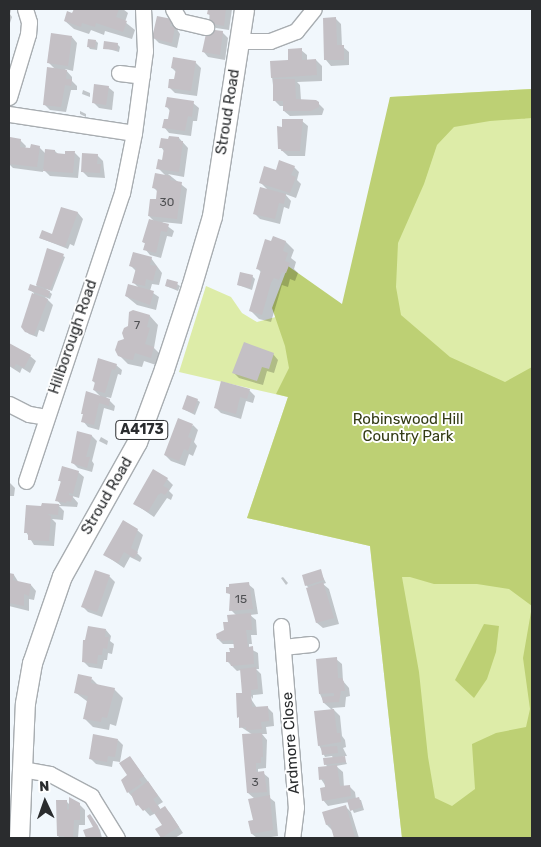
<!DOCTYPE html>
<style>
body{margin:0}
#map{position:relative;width:541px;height:847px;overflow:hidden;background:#f1f7fc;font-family:Rubik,sans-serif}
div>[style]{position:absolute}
.green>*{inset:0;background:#ddeca8}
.forest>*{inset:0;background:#bdd074}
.shadow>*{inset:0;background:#0003}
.building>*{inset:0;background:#c4c0c5}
.roads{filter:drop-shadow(1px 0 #a8adb1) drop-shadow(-1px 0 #a8adb1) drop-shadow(0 1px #a8adb1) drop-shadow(0 -1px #a8adb1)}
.minor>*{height:15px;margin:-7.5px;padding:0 7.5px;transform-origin:7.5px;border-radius:7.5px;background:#fff}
.major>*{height:19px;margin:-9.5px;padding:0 9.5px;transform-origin:9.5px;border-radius:9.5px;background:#fff}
span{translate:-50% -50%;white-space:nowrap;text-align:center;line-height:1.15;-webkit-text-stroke:4px #fff;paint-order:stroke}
.number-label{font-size:12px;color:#505154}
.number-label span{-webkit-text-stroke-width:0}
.shield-label span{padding:1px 4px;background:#fff;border:1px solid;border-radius:4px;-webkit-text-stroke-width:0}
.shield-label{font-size:14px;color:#2a2c2e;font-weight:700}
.street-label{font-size:15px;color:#2a2c2e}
.park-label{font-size:15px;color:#333b14}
.frame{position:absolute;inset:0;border:10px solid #2a2c2e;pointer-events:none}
.north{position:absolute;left:20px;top:777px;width:50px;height:50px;-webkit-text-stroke:4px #fff;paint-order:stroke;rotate:357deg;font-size:14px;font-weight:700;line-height:20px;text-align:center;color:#2a2c2e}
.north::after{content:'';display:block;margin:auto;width:18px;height:22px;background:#2a2c2e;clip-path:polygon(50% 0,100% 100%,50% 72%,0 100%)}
</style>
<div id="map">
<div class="green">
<div style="clip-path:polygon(532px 89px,532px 838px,402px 838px,370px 546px,247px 518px,288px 397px,179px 372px,206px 286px,231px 297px,242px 313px,257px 322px,317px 306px,354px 313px,390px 97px)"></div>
</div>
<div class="forest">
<div style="clip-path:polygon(evenodd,532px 89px,532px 118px,490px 121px,454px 127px,437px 145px,424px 184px,398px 243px,396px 287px,401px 315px,450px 357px,505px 382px,532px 367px,532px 838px,402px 838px,370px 546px,247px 518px,288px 397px,276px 394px,289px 368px,285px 346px,272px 308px,288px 266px,342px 304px,390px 97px,532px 89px,402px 577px,410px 577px,434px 584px,477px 584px,509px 589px,532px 606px,523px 658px,530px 709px,526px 727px,496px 733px,472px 744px,475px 789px,452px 806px,435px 798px,428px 757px,419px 672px,402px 577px)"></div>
<div style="clip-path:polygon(484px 624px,499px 626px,496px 652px,487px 679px,474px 698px,455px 680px)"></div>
</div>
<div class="shadow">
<div style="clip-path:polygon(9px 9px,11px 10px,10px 14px,12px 17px,9px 26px)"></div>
<div style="clip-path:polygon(74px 9px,123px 9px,128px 13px,125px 22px,135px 30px,132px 39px,105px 31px,104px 35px,91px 30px,89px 34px,74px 29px,65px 21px,73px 14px)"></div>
<div style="clip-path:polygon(209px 9px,232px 9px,229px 30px,216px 28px,210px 23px)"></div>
<div style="clip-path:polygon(336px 19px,341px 24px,342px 46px,349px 52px,349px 65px,331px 66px,326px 60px)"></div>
<div style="clip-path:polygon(171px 20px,180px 34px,177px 48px,159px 43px,154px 38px)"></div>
<div style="clip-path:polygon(222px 32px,228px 38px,225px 60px,208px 57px,203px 51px)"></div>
<div style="clip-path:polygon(72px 37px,77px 43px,73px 71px,65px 69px,72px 77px,72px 81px,77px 86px,77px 90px,71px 90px,66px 112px,50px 110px,44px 104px,56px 70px,48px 62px)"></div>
<div style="clip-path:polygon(96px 41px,98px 43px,97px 50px,90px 49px,88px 46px)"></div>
<div style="clip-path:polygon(117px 44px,120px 47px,119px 52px,105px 48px)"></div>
<div style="clip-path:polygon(301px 50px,307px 55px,307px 61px,316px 60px,322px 66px,322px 81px,297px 82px,300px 85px,301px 100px,318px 103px,324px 109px,322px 115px,290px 116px,284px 111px,284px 106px,280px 106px,275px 101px,272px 77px)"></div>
<div style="clip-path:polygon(195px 62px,201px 68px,197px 96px,175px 93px,169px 87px,175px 81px,176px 72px,172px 68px)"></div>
<div style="clip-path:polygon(108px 87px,114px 92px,112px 110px,99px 108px,93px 102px)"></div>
<div style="clip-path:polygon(83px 90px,90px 93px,90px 97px,82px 94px)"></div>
<div style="clip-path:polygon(193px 103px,199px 108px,197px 121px,193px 121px,191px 136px,169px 133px,164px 127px,169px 121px,170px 111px,167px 107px)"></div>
<div style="clip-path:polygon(80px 111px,86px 114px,86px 117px,80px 114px)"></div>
<div style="clip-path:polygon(302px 121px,308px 126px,305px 156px,288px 156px,279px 148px,284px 128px)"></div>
<div style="clip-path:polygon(179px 138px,188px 148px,184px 177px,168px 174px,187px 189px,182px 224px,162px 222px,174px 231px,172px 237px,167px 236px,161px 258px,150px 255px,145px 249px,146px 244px,143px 242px,155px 222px,149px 216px,157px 201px,158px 192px,154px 188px,166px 176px,158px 168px,163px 161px,164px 151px,161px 147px)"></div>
<div style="clip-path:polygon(11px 139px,20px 140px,26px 146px,25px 149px,39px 147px,46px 154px,55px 151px,59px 155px,75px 153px,80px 158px,78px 178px,50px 176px,43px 169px,43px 172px,13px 168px,9px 164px)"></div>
<div style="clip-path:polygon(97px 155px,103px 161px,105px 178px,88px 177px,82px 171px)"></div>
<div style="clip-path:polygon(294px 167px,299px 172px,297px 180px,301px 184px,296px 198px,285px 194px,291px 201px,289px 209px,284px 207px,280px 224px,260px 219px,254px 213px,269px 191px,260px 182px,277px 172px)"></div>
<div style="clip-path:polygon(62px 208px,78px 213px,83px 219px,74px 246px,70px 244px,68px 249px,40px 238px,53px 236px)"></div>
<div style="clip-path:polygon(274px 238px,286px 242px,294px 250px,291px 258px,296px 262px,294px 269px,298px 273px,295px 281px,290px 279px,288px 287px,282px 285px,271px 322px,259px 319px,251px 311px,262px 273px,257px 268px)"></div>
<div style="clip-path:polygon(48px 249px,65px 257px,52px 291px,46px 289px,52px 294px,50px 299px,45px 297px,53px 305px,44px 332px,39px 330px,37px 337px,29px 334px,22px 327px,34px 293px,30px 290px,36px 287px)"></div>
<div style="clip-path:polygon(151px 258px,162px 273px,159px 285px,152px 284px,150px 291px,159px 297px,156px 310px,137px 305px,126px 296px,139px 288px,133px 282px,136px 271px,131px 266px)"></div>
<div style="clip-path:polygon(252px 276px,255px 279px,252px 290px,238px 285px)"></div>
<div style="clip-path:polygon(177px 284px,180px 286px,178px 291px,166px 286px)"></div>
<div style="clip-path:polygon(133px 311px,150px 316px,158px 325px,154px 348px,162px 356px,159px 366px,144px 361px,142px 367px,128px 364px,119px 355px)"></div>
<div style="clip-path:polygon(9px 345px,30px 356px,36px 361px,30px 373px,22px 368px,20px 373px,9px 366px)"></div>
<div style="clip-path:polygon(273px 354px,278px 360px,274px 373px,267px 371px,263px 385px,239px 378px,233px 372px)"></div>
<div style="clip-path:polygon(116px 365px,122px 370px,121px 375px,118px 374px,111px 398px,106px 397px,115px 406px,114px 411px,104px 408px,99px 430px,88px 427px,83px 421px,84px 415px,82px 413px,102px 398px,94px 390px,96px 384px,93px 381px)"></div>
<div style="clip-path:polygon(249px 390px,255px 396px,253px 403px,246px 401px,241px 419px,221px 413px,216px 408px)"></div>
<div style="clip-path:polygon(197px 400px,200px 402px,195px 415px,183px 409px)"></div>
<div style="clip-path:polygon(193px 425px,198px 430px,194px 442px,197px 446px,193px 456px,189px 454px,185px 466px,171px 461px,165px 455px)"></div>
<div style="clip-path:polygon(78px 432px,92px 436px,97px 441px,92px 461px,94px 464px,92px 472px,78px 468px,73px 463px)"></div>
<div style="clip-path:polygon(101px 437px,108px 441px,107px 445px,99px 441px)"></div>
<div style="clip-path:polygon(78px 472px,84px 477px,79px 498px,72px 496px,78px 503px,77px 507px,59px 506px,64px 511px,63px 520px,52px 519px,56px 523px,54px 546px,34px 545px,26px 532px,43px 504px,61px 505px,57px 500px,62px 483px,59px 480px)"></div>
<div style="clip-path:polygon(167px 479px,173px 485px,169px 491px,173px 495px,171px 500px,167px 498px,154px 517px,135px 504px)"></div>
<div style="clip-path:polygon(9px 482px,15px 488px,14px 496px,9px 496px)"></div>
<div style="clip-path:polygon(137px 530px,143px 535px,137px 553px,142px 558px,140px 562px,130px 557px,124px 568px,105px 555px)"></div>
<div style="clip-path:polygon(320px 571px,326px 583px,323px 584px,329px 589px,339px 624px,323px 628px,317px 623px,307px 588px,309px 588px,306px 585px)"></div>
<div style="clip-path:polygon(9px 574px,14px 575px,19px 583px,31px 585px,36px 591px,34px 600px,29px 599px,29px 611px,9px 606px)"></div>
<div style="clip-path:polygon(109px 576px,115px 582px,102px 617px,88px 612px,83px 607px)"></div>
<div style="clip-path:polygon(283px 577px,288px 583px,286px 585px,281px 578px)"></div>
<div style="clip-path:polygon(248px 584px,254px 589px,258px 614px,250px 615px,256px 620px,257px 635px,251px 635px,252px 644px,249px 644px,249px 648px,258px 653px,259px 669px,256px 669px,261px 674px,263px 694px,253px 695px,253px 699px,251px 696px,251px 699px,257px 708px,268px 708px,273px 713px,274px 726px,266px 727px,267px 734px,262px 734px,267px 740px,266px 768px,258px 769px,258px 773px,263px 773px,269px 778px,270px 798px,275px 802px,278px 836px,264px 838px,257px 838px,252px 834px,250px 822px,254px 821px,255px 799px,248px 793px,253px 735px,241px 727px,245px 692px,241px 670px,237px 671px,228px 662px,235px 649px,235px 644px,223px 644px,218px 639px,236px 615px,231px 610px,231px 596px,228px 592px)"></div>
<div style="clip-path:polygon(106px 630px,111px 636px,110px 641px,114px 644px,112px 654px,108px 653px,107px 660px,104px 660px,102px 669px,89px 667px,83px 661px,84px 641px)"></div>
<div style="clip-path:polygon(336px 659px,342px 664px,343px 681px,349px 688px,350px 696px,346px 697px,345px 707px,332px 708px,340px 716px,342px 736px,345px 740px,346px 747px,343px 748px,347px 756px,343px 756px,347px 764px,336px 766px,343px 772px,344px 787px,349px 786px,355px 792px,356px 799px,361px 800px,364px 810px,354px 813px,349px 802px,328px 806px,323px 800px,327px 788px,321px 779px,328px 767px,325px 764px,333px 758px,332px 756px,325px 757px,319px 745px,332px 710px,324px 703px,320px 694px)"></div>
<div style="clip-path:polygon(92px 679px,99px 686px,114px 689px,123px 698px,116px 726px,110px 724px,109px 730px,93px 727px,84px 718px,88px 702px,76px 693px)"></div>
<div style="clip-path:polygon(118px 740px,123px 745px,120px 762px,113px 761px,112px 767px,96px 764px,90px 758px)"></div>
<div style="clip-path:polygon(130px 757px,163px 802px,158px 805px,161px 810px,165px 808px,170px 813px,183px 833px,175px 838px,162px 838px,157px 830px,163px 826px,156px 813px,150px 816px,128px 792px)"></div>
<div style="clip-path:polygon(67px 802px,71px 806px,79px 804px,85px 810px,85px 825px,79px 825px,78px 838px,60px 838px,58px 836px)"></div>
<div style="clip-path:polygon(346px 807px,351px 812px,359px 838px,335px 838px,333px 831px,327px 825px,324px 813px)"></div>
<div style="clip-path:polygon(90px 815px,100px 830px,102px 838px,87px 838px,85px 831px,95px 828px)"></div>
</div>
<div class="building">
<div style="clip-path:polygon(74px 9px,119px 9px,116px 17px,127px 21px,123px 32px,96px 23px,95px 27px,82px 23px,81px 27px,64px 21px,67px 11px,72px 13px)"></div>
<div style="clip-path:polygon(208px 9px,226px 9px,224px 26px,209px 23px,210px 15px,207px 14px)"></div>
<div style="clip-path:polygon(157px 16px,172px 19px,170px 26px,175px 27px,172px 43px,152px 38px)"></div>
<div style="clip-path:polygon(336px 17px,337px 45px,344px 45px,344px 60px,324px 60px,323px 18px)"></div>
<div style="clip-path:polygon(207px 29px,223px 31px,220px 55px,202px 52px)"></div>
<div style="clip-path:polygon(51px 33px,72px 36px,68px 66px,47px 63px)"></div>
<div style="clip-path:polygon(88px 39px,96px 40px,95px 48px,87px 47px)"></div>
<div style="clip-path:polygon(104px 41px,118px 43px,117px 50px,103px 49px)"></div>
<div style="clip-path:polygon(302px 48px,302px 60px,316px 59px,317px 75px,271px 78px,270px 61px,288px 60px,288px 49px)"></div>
<div style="clip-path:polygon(173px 57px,196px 61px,191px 91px,168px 88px,169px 79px,174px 79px,176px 69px,171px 68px)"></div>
<div style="clip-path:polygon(47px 67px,67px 70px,66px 79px,72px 79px,71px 86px,65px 85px,61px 107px,43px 105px)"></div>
<div style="clip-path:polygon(273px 79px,295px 79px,296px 99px,316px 100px,319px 102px,319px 107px,311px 111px,283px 111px,283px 101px,273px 101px)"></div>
<div style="clip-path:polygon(94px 84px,109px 86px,106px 105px,92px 103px)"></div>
<div style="clip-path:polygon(167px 97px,194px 101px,192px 117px,188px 116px,185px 131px,162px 128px,164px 119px,168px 119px,170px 108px,165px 107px)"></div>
<div style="clip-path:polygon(282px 119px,303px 119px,300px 151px,281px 151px,282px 149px,278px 149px,277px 126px,282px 127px)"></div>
<div style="clip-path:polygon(169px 136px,179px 137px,179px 141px,183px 141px,179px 172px,156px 169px,158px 159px,162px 160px,164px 148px,159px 148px,161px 138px,168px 139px)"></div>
<div style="clip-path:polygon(10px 137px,21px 139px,20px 147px,30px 148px,31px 144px,40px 146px,37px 167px,9px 164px)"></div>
<div style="clip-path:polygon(45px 149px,55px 150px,55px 153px,65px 154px,65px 151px,75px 151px,73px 173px,43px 171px)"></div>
<div style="clip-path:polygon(82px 153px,98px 154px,97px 164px,101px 164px,100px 173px,81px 172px)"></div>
<div style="clip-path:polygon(279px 160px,295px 166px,291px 175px,296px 177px,290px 193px,259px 183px,264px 166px,276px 170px)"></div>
<div style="clip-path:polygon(155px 173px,171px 176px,170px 180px,182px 182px,177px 219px,148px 216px,150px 199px,156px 199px,157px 189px,152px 188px)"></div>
<div style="clip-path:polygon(260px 187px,286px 194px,284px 204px,279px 203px,275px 219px,253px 214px)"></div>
<div style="clip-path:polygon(61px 207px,78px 212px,65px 247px,39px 238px,42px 230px,52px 234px)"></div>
<div style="clip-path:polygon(149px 219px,169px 224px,167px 232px,161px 231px,156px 253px,143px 250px,145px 243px,142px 242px)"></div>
<div style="clip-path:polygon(273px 236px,286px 241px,283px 251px,288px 253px,285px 261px,290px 263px,286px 273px,282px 272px,279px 280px,274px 278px,271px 283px,262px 315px,249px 311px,261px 270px,256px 269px,265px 239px,271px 241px)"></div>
<div style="clip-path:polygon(47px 248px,64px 254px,50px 290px,36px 285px)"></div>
<div style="clip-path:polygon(133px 252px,152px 257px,150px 265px,157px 266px,153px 281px,146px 279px,145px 286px,132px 283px,136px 268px,129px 266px)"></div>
<div style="clip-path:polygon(240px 272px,253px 275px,250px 288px,237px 285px)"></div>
<div style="clip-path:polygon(167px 279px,178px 282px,176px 289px,165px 286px)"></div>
<div style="clip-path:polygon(30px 284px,50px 291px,48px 297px,28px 290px)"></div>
<div style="clip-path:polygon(128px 284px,154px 291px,150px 305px,125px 296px)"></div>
<div style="clip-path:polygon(32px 293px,48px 299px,34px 335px,25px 332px,21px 327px)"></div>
<div style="clip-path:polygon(133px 310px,150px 315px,147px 327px,150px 328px,145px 344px,154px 347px,151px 358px,135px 353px,133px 360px,127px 359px,118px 356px,115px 350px,118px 341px,124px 339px,122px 333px,124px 328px,128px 326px,129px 312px)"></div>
<div style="clip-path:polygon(244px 342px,274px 353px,269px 369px,262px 367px,257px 381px,232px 373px)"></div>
<div style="clip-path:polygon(9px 343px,31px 355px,24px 368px,16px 364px,14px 368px,9px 365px)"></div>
<div style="clip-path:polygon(98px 358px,117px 364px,115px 370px,112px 369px,105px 393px,93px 390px,95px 382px,92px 381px)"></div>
<div style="clip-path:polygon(221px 381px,250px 389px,247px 399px,240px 397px,236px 414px,214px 408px)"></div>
<div style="clip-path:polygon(86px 391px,110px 399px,109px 406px,99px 403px,94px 425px,81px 422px,83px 414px,81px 414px)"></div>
<div style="clip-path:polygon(187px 395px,198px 399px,193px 413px,182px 409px)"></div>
<div style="clip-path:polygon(178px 418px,193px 424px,188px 437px,192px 439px,188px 451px,184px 449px,179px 461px,164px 455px)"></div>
<div style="clip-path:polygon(77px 431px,92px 435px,86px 457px,90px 457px,87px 468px,71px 463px)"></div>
<div style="clip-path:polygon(62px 466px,79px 471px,73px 494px,69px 493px,69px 495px,73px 496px,71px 502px,67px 501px,66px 503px,55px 501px,61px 481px,58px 481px)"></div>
<div style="clip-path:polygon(153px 469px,168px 478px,163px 486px,169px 489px,165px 495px,161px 493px,158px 495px,148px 512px,133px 504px)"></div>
<div style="clip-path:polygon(42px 503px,59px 504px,58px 515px,47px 514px,51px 516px,49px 541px,28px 540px,28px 533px,24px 533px,26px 505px,41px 506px)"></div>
<div style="clip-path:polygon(123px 520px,138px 529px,131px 548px,138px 552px,134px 558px,124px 552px,118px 563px,103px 555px)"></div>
<div style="clip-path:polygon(321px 569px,324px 580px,305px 586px,302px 575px)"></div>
<div style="clip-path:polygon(95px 570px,110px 575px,97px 612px,81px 607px)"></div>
<div style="clip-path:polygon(9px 573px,14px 574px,13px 580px,31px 584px,29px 596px,24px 594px,24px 606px,9px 603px)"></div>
<div style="clip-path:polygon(249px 582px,253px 609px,229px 611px,230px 594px,226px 593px,226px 587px,229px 587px,229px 584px)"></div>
<div style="clip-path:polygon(323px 582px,334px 618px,316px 623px,306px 588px)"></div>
<div style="clip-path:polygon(251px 613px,252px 630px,246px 630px,248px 647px,253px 646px,254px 664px,231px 666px,230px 662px,226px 662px,226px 652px,230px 652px,229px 648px,234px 648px,233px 640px,221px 641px,221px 639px,217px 639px,216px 634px,224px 630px,223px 622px,228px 622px,227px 615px)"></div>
<div style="clip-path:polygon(88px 626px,106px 629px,105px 637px,109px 637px,107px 649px,103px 648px,102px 655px,98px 655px,97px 664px,82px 662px,83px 640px,85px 640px)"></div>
<div style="clip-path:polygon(337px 657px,338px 678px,342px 678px,344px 682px,345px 691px,341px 691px,339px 702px,323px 703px,322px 697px,334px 696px,334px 693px,319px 694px,316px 659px)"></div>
<div style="clip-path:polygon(256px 667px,258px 689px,251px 690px,252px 707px,268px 706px,269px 721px,261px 722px,262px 729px,246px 730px,246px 727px,239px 728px,239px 717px,237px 718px,236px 693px,242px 693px,240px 669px)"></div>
<div style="clip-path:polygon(78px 674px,92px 677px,91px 683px,115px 688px,107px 718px,102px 717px,101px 722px,83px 719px,88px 696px,74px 693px)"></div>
<div style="clip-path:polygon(334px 709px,337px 733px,340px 733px,341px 742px,318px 746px,314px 711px)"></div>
<div style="clip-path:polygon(262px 733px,263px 757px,261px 757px,261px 763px,256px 763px,256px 772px,264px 771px,267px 792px,247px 793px,242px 734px)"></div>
<div style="clip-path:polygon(93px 734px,118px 739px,115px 757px,108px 756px,107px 762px,89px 759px)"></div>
<div style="clip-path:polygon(337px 746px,338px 753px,322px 755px,321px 747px)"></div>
<div style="clip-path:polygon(130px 756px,144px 776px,139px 779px,142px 783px,127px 793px,121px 780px,127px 775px,119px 763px)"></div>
<div style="clip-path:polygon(345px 756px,346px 762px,324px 765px,323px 758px)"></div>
<div style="clip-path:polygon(337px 765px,340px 786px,350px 785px,351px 796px,322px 801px,320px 788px,325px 787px,324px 779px,319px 780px,318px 767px)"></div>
<div style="clip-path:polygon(148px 781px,158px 796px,153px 799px,160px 809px,153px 813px,149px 807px,143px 811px,138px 805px,136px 806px,131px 794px)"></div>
<div style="clip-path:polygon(270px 795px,273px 830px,251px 834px,248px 821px,253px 820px,248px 799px)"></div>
<div style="clip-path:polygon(69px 797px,80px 803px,80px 820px,74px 820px,73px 838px,64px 838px,64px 836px,57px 836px,56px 800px,67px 800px,67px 810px,69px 809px)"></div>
<div style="clip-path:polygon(359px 797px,362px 807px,350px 811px,347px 800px)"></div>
<div style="clip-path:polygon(346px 805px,355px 837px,334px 838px,330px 824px,326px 825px,322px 812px)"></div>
<div style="clip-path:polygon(165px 806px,179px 827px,161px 838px,155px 829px,162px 825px,154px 813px)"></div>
<div style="clip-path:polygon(90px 814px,98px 826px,101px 838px,86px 838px,83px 830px,93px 827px,87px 816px)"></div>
</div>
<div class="roads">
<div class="minor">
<div style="left:173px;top:9px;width:14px;rotate:60deg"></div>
<div style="left:180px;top:21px;width:27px;rotate:13deg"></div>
<div style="left:239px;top:41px;width:31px"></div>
<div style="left:270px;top:41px;width:28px;rotate:-21deg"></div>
<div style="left:296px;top:31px;width:28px;rotate:-51deg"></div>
<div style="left:119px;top:73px;width:23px;rotate:7deg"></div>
<div style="left:9px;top:97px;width:66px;rotate:-73.2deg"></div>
<div style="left:28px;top:34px;width:12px;rotate:-85deg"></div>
<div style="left:29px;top:22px;width:14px;rotate:-107deg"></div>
<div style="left:9px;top:114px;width:126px;rotate:8.6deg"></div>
<div style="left:9px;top:404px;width:22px;rotate:27deg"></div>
<div style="left:29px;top:414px;width:17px;rotate:10deg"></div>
<div style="left:26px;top:481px;width:304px;rotate:-71.6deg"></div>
<div style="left:122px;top:193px;width:61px;rotate:-78.7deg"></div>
<div style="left:134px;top:133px;width:83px;rotate:-82.4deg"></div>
<div style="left:145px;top:51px;width:42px;rotate:-92.7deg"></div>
<div style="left:281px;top:626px;width:182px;rotate:85.3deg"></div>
<div style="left:296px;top:807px;width:31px;rotate:97deg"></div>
<div style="left:283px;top:647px;width:28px;rotate:-6deg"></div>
<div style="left:22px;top:769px;width:28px;rotate:10deg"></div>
<div style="left:50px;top:774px;width:47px;rotate:28.2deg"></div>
<div style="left:91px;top:796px;width:49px;rotate:58.2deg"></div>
</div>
<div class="major">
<div style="left:19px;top:838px;width:135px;rotate:-87.5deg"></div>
<div style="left:25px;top:703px;width:41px;rotate:-80.1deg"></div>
<div style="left:32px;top:663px;width:92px;rotate:-71deg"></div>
<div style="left:62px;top:576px;width:154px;rotate:-60.8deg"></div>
<div style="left:137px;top:442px;width:78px;rotate:-69.7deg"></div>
<div style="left:164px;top:369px;width:86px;rotate:-71.8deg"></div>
<div style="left:191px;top:287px;width:74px;rotate:-73.5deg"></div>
<div style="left:212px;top:216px;width:209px;rotate:-81.2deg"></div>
</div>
</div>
<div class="number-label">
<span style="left:167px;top:203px">30</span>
<span style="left:137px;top:326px">7</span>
<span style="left:241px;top:600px">15</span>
<span style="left:255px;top:783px">3</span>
</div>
<div class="shield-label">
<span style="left:142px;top:430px">A4173</span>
</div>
<div class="street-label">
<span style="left:228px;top:112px;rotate:-81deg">Stroud Road</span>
<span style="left:73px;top:337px;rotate:-71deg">Hillborough Road</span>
<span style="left:107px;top:496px;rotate:-60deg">Stroud Road</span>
<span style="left:291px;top:743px;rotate:-94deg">Ardmore Close</span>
</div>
<div class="park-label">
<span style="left:408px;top:428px">Robinswood Hill<br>Country Park</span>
</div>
<div class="frame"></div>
<div class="north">N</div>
</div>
